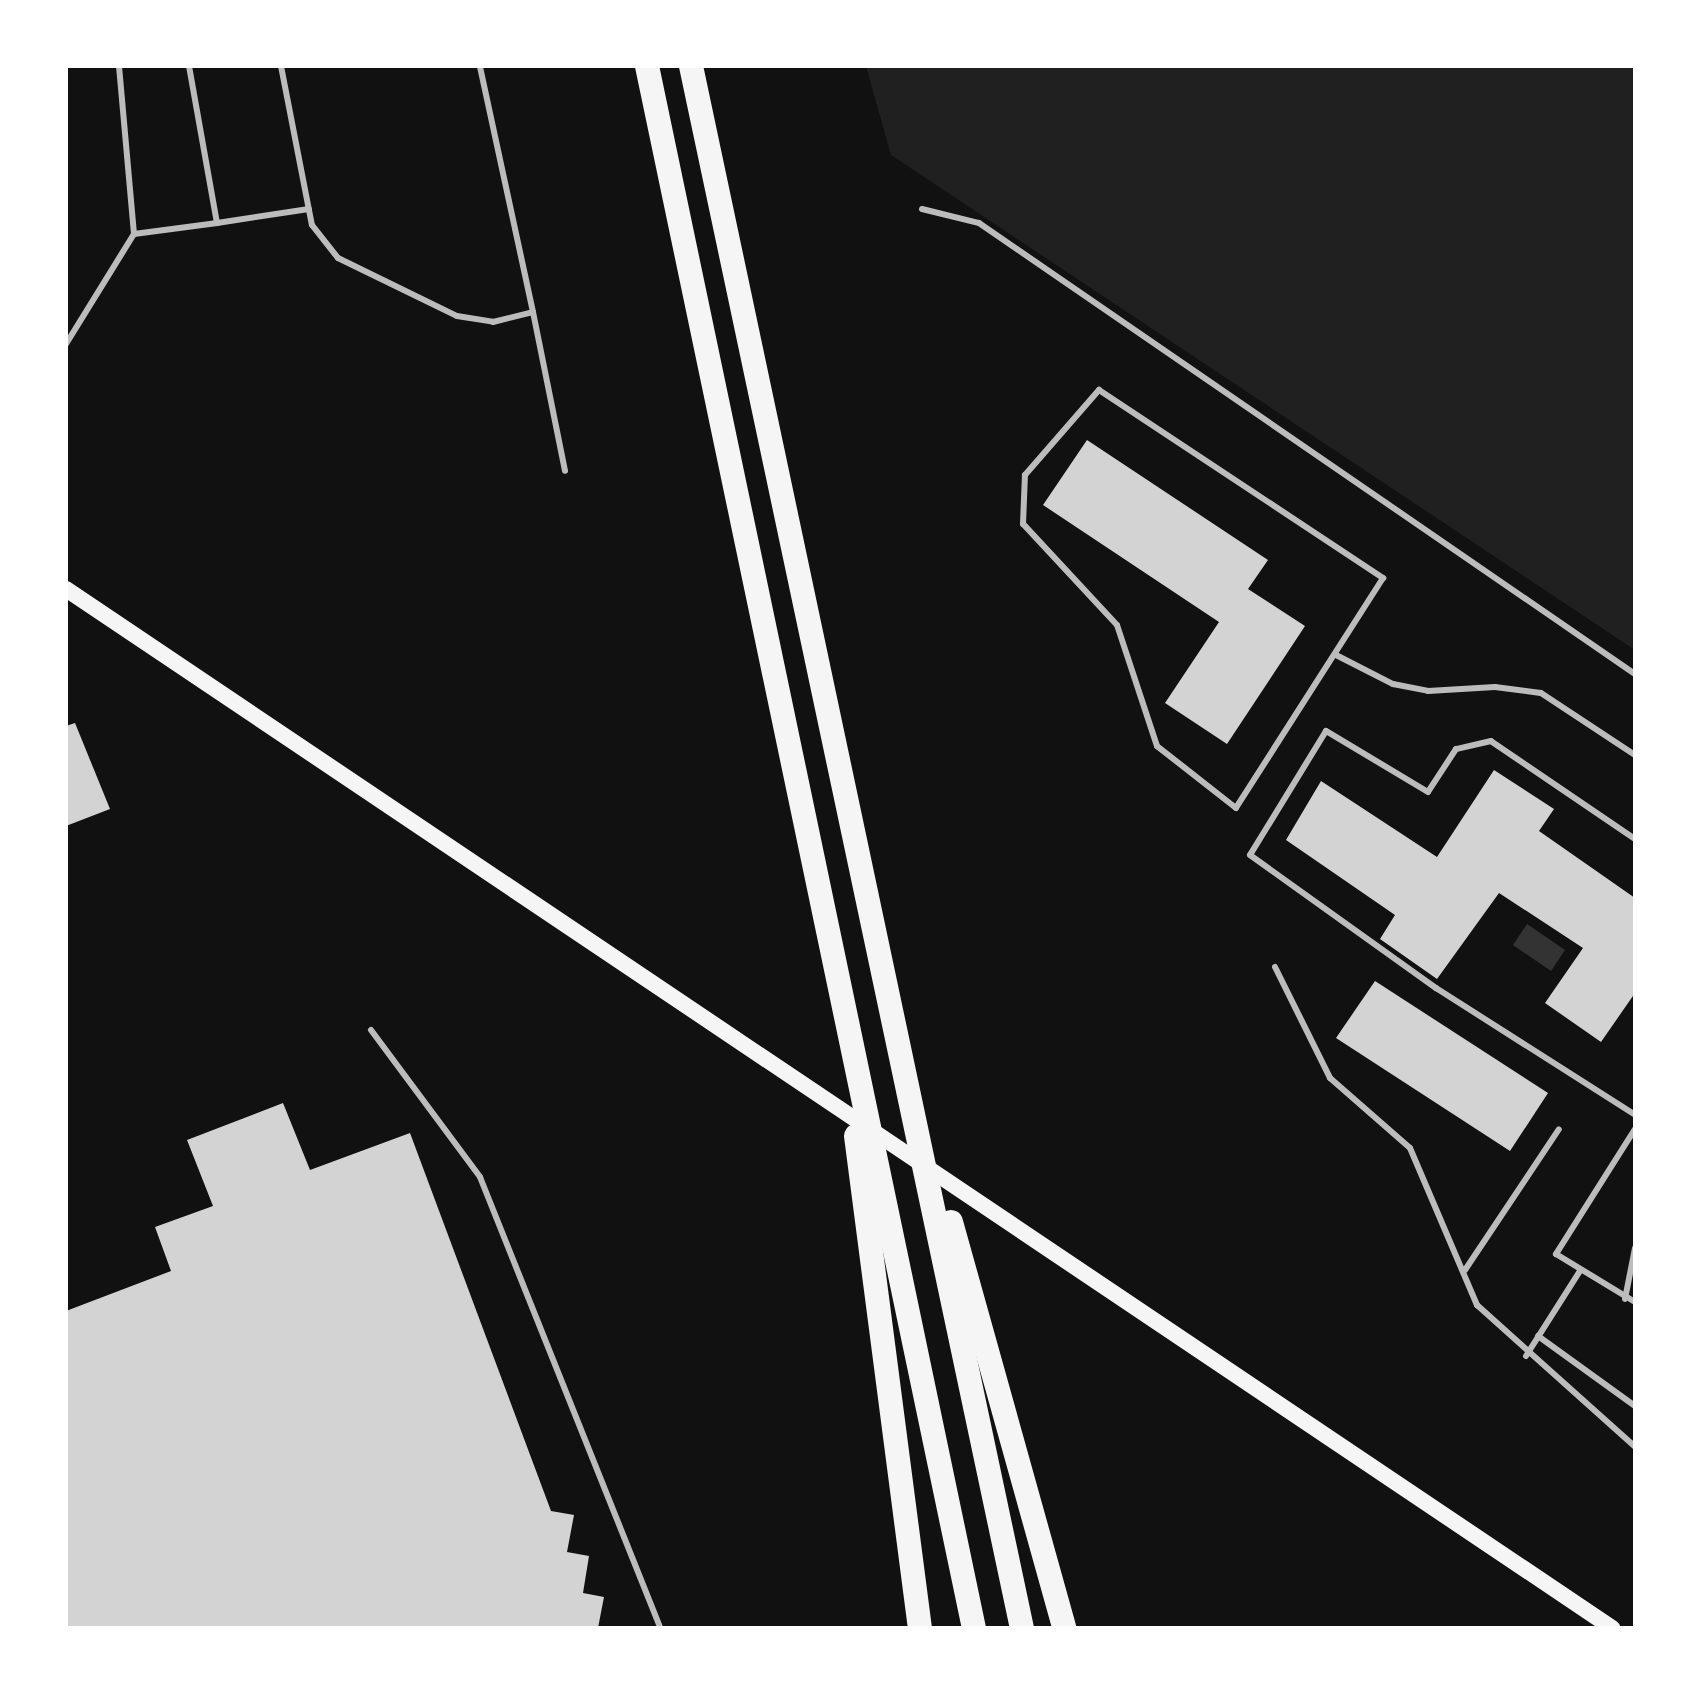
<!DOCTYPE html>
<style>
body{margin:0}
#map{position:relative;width:1701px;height:1694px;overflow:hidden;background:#111;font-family:"Playfair Display",serif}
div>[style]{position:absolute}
.green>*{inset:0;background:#202020}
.water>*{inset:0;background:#333}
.building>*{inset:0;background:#d3d3d3}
.service>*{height:6px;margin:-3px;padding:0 3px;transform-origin:3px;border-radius:3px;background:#bcbcbc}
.secondary>*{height:16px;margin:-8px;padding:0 8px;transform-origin:8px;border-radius:8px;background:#f5f5f5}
.motorway>*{height:24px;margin:-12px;padding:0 12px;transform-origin:12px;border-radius:12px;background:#f5f5f5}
span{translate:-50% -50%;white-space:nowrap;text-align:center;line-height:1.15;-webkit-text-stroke:6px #fff;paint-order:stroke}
.frame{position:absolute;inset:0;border:68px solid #fff;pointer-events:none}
</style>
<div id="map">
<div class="green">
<div style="clip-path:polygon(866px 66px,1635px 66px,1635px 650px,891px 155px)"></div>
</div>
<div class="water">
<div style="clip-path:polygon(1527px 924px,1565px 950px,1551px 971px,1513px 945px)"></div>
</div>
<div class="building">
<div style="clip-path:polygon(1087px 440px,1268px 560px,1248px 589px,1305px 626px,1227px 744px,1165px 703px,1219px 622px,1043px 505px)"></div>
<div style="clip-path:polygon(75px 723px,110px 809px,66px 826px,66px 726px)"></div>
<div style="clip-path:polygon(1494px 770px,1554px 809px,1539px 831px,1635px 898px,1635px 993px,1601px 1042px,1545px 1003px,1583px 948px,1499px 893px,1437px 979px,1380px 939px,1395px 915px,1286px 840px,1321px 781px,1437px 857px)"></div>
<div style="clip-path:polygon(1375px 981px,1548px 1093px,1510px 1151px,1336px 1038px)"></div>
<div style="clip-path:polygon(283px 1103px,310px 1170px,410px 1133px,551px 1511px,574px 1515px,567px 1552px,589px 1556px,583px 1593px,604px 1597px,598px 1628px,66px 1628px,66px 1311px,171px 1271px,155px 1227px,213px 1206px,187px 1140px)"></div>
</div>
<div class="service">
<div style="left:189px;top:66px;width:159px;rotate:79.9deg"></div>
<div style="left:217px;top:223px;width:93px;rotate:-8.7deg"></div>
<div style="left:281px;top:66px;width:162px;rotate:79deg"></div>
<div style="left:312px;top:225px;width:42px;rotate:51.8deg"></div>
<div style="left:338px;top:258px;width:132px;rotate:26deg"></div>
<div style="left:457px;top:316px;width:36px;rotate:9deg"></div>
<div style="left:493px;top:322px;width:41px;rotate:-14deg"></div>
<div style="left:533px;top:312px;width:252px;rotate:-102.2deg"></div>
<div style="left:922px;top:209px;width:59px;rotate:13.8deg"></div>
<div style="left:979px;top:223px;width:796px;rotate:34.51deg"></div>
<div style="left:134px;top:234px;width:84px;rotate:-7.5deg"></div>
<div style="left:533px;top:312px;width:162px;rotate:78.6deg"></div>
<div style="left:66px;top:344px;width:129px;rotate:-58.3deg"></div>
<div style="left:134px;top:234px;width:169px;rotate:-95.1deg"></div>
<div style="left:1099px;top:390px;width:341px;rotate:33.5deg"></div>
<div style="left:1383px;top:578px;width:273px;rotate:122.6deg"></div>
<div style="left:1236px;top:808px;width:100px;rotate:-141.9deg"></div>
<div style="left:1157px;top:746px;width:127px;rotate:-108.3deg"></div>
<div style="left:1117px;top:625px;width:138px;rotate:-132.9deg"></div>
<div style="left:1023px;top:524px;width:49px;rotate:-87.7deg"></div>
<div style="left:1025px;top:475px;width:113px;rotate:-49deg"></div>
<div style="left:1336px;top:655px;width:64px;rotate:27deg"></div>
<div style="left:1393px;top:684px;width:36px;rotate:11deg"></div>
<div style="left:1428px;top:691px;width:67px;rotate:-3.4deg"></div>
<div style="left:1495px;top:687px;width:46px;rotate:7.4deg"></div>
<div style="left:1541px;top:693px;width:113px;rotate:33.4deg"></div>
<div style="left:1635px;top:839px;width:174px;rotate:-145.8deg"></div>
<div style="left:1491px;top:741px;width:36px;rotate:167deg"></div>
<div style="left:1456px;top:749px;width:51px;rotate:123.1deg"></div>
<div style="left:1428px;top:792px;width:119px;rotate:-149.1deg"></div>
<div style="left:1326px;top:731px;width:145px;rotate:121.5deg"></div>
<div style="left:1250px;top:855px;width:229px;rotate:35.6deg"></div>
<div style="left:1436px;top:988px;width:236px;rotate:32.5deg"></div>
<div style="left:1275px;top:967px;width:124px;rotate:63.6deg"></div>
<div style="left:1330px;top:1078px;width:106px;rotate:41.2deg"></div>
<div style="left:1410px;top:1148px;width:171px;rotate:66.9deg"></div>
<div style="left:1477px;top:1305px;width:212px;rotate:41.9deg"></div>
<div style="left:371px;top:1030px;width:183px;rotate:53.4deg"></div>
<div style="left:480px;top:1177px;width:486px;rotate:68.2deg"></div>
<div style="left:1635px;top:1129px;width:148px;rotate:122.3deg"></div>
<div style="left:1556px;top:1254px;width:92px;rotate:31.3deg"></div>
<div style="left:1465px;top:1270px;width:169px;rotate:-56.3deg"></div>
<div style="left:1625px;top:1299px;width:52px;rotate:-78.9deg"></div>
<div style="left:1538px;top:1336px;width:120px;rotate:35.8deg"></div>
<div style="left:1526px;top:1356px;width:101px;rotate:-57.6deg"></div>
</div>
<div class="secondary">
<div style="left:66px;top:589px;width:1863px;rotate:33.9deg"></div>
</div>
<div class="motorway">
<div style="left:647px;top:66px;width:1596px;rotate:78.18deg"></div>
<div style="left:691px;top:66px;width:1597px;rotate:78.04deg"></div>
<div style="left:856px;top:1136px;width:496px;rotate:82.6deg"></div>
<div style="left:951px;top:1222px;width:421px;rotate:74.4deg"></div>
</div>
<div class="frame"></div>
</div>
